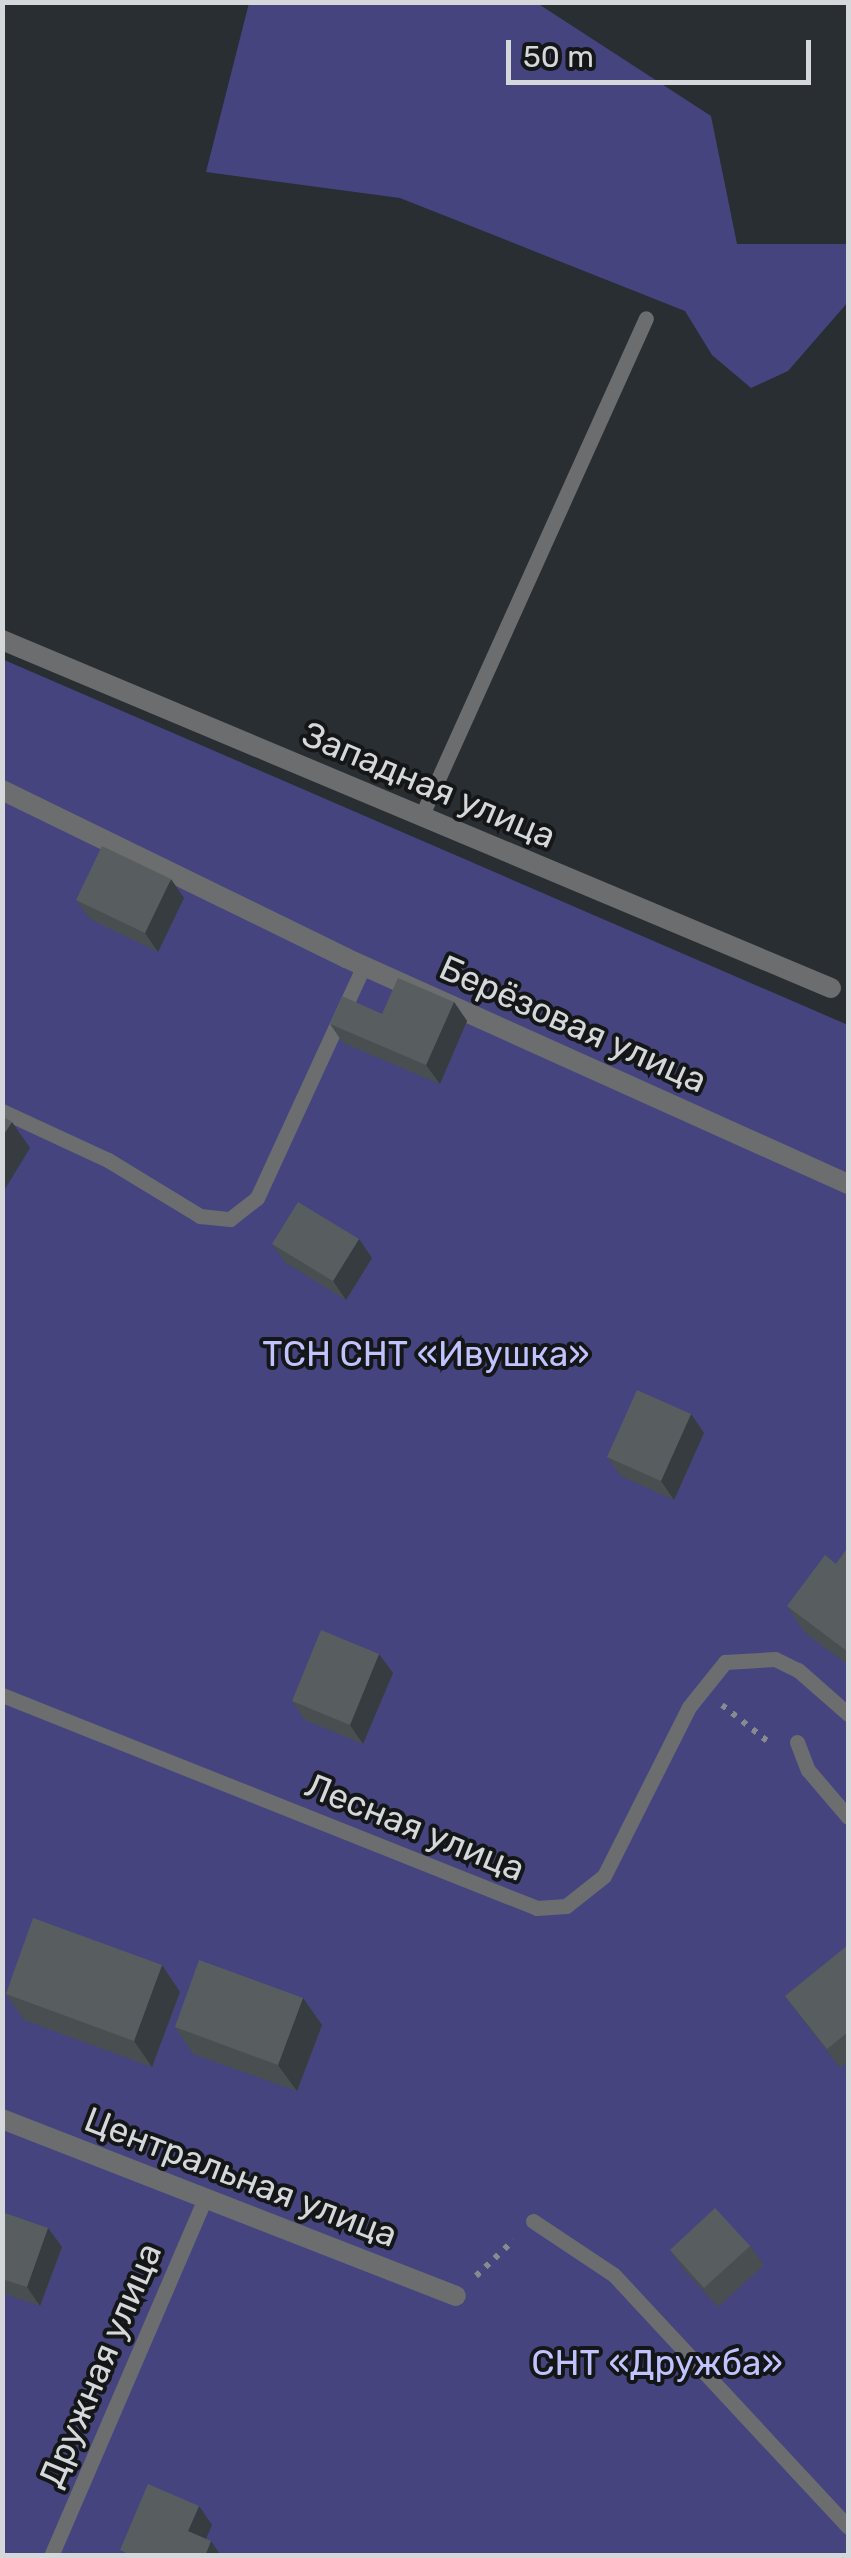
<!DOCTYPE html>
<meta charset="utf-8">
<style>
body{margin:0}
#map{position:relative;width:851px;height:2558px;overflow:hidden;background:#292e32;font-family:Rubik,sans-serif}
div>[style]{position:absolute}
.green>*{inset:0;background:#45447f}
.path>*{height:6px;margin-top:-3px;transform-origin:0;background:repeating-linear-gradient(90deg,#878b8e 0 5px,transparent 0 13px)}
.service>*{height:15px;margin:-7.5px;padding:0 7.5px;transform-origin:7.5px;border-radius:7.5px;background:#6c6d6f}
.minor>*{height:20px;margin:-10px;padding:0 10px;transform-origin:10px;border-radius:10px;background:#6c6d6f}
.wall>*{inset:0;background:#494f51}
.shaded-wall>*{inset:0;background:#363c3f}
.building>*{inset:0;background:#585e60}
span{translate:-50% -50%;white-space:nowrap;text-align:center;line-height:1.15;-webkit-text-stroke:8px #141617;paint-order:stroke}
.street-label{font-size:35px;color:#d5d8da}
.park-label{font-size:35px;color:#c0c3fd}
.frame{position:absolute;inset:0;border:5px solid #d5d8da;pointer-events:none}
.scale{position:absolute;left:506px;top:40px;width:305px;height:45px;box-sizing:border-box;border:5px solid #d5d8da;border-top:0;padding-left:12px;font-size:30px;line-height:35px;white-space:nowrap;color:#d5d8da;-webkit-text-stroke:8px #141617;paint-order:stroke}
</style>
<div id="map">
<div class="green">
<div style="clip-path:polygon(249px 3px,537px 3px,711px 116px,737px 244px,848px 244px,848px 302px,788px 371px,751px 388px,712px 355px,685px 311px,400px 198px,206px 172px)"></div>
<div style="clip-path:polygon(2px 659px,848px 1025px,848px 2555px,3px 2555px)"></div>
</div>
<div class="path">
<div style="left:722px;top:1705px;width:63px;rotate:38.5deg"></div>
<div style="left:476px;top:2276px;width:52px;rotate:-43.5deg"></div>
</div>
<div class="service">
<div style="left:421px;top:817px;width:547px;rotate:-65.73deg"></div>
<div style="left:2px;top:1111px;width:117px;rotate:24.8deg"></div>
<div style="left:108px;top:1160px;width:108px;rotate:31.3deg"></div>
<div style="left:200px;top:1216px;width:30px;rotate:6deg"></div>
<div style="left:230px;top:1219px;width:34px;rotate:-38deg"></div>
<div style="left:257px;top:1198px;width:256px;rotate:-65.3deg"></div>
<div style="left:2px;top:1695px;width:576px;rotate:21.71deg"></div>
<div style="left:537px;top:1908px;width:29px;rotate:-4deg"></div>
<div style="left:566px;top:1906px;width:48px;rotate:-38.3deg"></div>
<div style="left:604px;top:1876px;width:189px;rotate:-63.3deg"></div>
<div style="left:689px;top:1707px;width:58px;rotate:-51.3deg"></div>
<div style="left:725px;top:1662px;width:50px;rotate:-3.4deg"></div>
<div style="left:775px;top:1659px;width:25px;rotate:26deg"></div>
<div style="left:798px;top:1670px;width:67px;rotate:41.3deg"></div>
<div style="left:797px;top:1742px;width:30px;rotate:69deg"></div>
<div style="left:808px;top:1770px;width:62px;rotate:49.6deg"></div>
<div style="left:533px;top:2221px;width:97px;rotate:33.7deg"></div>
<div style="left:614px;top:2275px;width:344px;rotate:47.1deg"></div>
<div style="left:51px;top:2556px;width:390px;rotate:-66.7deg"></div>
</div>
<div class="minor">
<div style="left:2px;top:640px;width:899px;rotate:22.77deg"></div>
<div style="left:2px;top:790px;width:383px;rotate:26deg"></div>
<div style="left:346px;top:958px;width:551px;rotate:24.24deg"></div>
<div style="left:2px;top:2119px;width:487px;rotate:21.3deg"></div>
</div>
<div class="wall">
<div style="clip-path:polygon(184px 898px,158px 952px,90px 919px,76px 900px)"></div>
<div style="clip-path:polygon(454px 1002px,467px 1021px,440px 1084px,343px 1043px,330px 1024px)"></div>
<div style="clip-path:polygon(359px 1239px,372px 1258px,346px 1300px,286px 1263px,272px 1244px)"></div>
<div style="clip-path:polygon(691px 1414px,704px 1433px,674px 1500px,621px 1476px,607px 1457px)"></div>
<div style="clip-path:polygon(848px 1547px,848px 1665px,805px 1633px,787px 1606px,836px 1564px)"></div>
<div style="clip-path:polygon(393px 1673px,363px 1744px,305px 1720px,292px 1701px)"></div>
<div style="clip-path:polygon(848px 1945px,848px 2062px,840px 2068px,785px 1996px)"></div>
<div style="clip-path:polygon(180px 1992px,152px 2067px,24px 2020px,6px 1994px)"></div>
<div style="clip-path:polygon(303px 1998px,322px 2025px,297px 2091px,193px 2054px,175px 2027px)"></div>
<div style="clip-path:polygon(2px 2212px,48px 2228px,62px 2247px,40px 2306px,2px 2293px)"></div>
<div style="clip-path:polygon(750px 2246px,764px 2265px,718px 2307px,683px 2269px,670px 2250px)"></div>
</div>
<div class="shaded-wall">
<div style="clip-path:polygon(171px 879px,184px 898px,158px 952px,145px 933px)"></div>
<div style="clip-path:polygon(454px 1002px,467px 1021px,440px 1084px,426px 1065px)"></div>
<div style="clip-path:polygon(12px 1122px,30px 1148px,2px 1194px,2px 1137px)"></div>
<div style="clip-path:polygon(359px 1239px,372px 1258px,346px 1300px,333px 1281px)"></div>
<div style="clip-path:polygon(691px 1414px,704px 1433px,674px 1500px,661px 1481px)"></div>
<div style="clip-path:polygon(379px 1654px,393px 1673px,363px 1744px,350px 1725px)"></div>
<div style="clip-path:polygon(162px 1965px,180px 1992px,152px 2067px,134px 2041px)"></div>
<div style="clip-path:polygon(303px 1998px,322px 2025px,297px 2091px,278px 2065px)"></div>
<div style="clip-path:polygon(48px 2228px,62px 2247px,40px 2306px,27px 2287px)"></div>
<div style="clip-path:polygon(199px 2506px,212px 2525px,201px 2550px,188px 2531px)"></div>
<div style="clip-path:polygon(211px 2541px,221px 2556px,205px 2556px)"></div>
</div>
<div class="building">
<div style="clip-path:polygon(102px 846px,171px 879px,145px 933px,76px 900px)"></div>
<div style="clip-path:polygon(398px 978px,454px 1002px,426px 1065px,330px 1024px,342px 996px,382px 1014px)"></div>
<div style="clip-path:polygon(2px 1116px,12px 1122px,2px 1137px)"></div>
<div style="clip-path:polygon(298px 1202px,359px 1239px,333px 1281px,272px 1244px)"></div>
<div style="clip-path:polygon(637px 1390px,691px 1414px,661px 1481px,607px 1457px)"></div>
<div style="clip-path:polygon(848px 1547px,848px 1652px,787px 1606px,825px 1555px,836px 1564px)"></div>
<div style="clip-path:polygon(321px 1630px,379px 1654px,350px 1725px,292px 1701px)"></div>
<div style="clip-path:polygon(33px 1918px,162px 1965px,134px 2041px,6px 1994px)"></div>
<div style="clip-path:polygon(848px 1945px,848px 2032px,827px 2049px,785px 1996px)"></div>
<div style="clip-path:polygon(199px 1960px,303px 1998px,278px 2065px,175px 2027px)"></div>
<div style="clip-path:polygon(715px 2208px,750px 2246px,704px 2288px,670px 2250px)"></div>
<div style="clip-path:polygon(2px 2212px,48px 2228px,27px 2287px,2px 2279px)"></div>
<div style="clip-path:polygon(148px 2484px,199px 2506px,188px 2531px,211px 2541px,205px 2556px,133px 2556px,120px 2550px)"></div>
</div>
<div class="street-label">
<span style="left:429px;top:785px;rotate:23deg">Западная улица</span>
<span style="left:573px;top:1024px;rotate:24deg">Берёзовая улица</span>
<span style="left:415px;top:1827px;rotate:22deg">Лесная улица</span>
<span style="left:241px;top:2177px;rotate:21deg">Центральная улица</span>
<span style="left:100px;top:2365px;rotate:-67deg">Дружная улица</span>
</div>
<div class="park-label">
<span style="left:426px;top:1354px">ТСН СНТ «Ивушка»</span>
<span style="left:657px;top:2363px">СНТ «Дружба»</span>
</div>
<div class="frame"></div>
<div class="scale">50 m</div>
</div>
